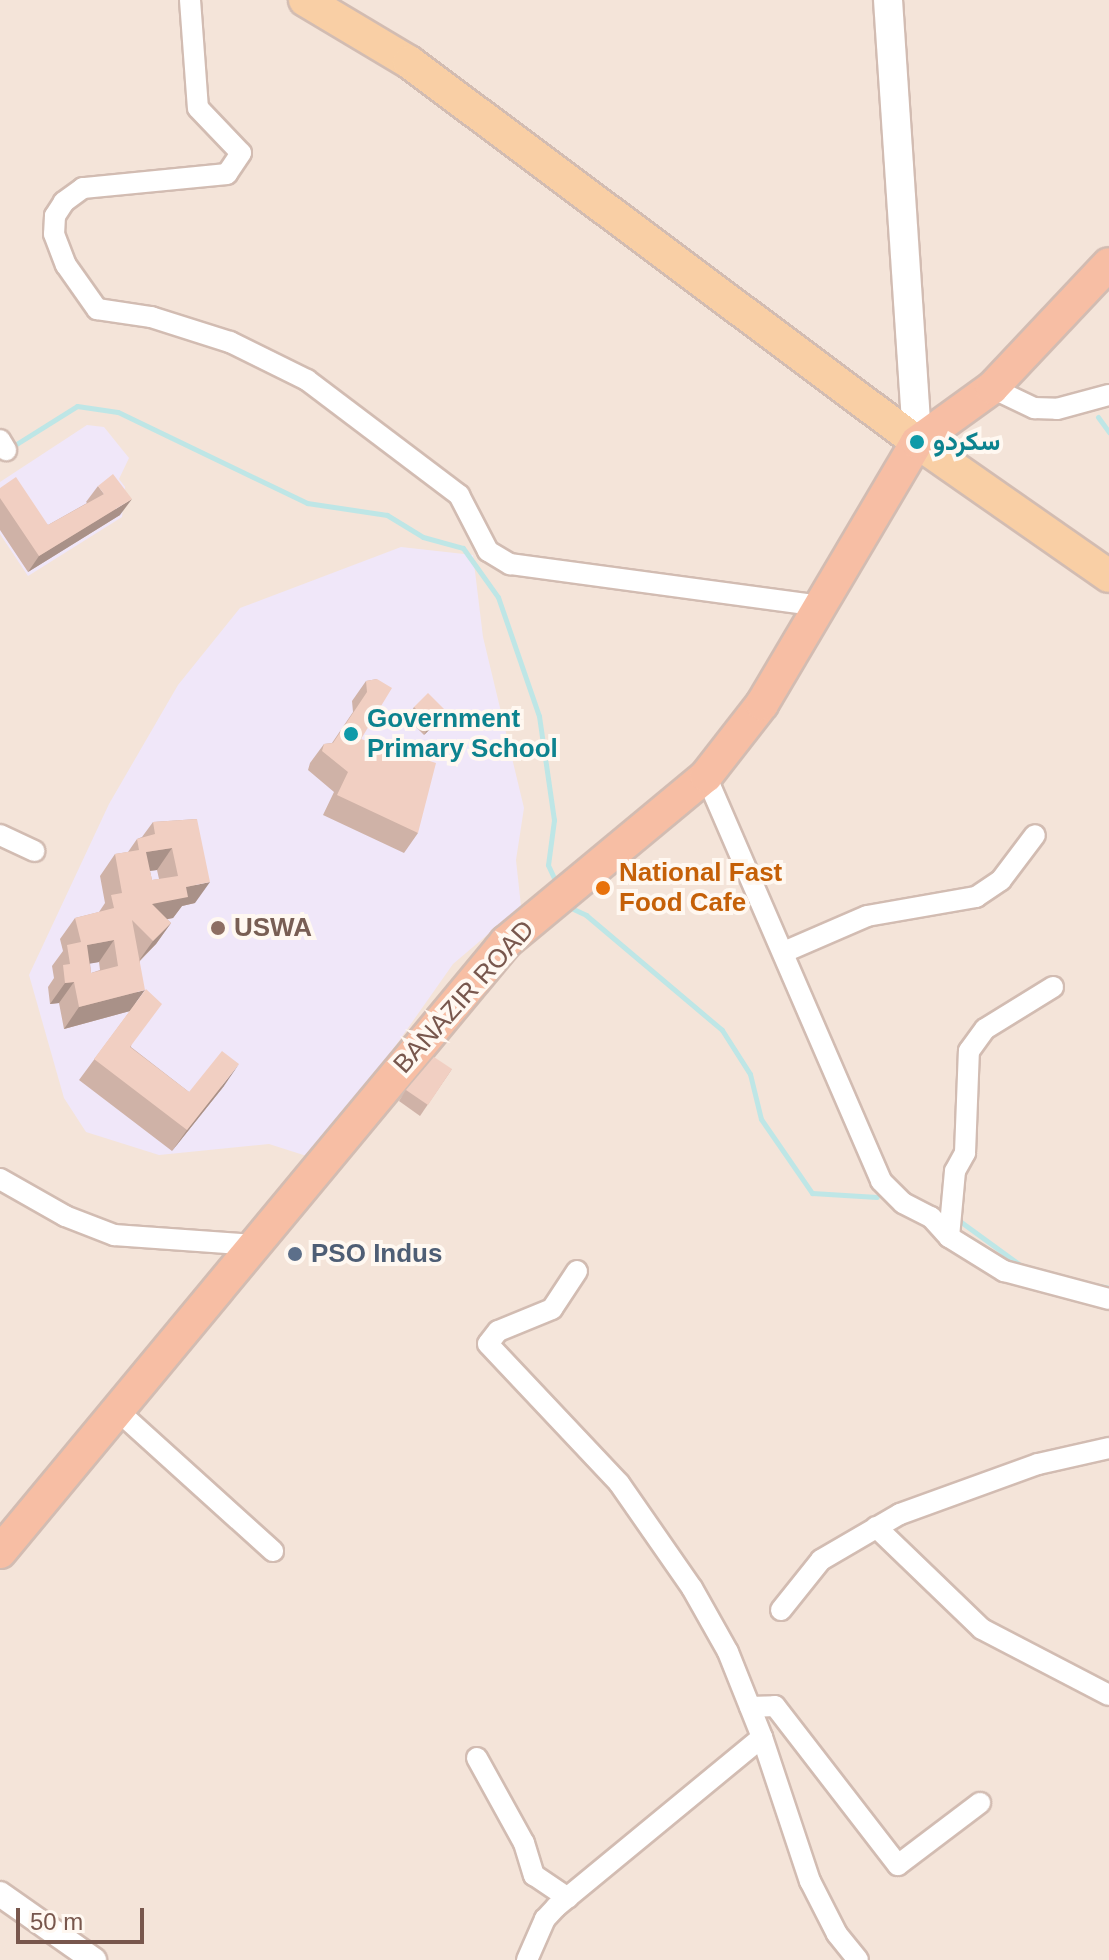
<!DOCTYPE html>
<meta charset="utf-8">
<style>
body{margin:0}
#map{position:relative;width:1109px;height:1960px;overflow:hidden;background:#fcf3eb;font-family:Helvetica,Vazirmatn,sans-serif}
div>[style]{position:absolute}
.residential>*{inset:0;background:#f4e4d9}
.education>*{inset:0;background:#f0e7f9}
.stream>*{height:5px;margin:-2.5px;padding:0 2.5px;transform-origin:2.5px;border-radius:2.5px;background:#bee6e6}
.roads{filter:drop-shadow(2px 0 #d2bcb2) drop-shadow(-2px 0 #d2bcb2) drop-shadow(0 2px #d2bcb2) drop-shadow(0 -2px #d2bcb2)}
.minor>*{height:20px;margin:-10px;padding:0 10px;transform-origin:10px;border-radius:10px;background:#fff}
.tertiary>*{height:24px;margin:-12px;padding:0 12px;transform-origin:12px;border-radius:12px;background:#fff}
.secondary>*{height:28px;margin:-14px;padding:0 14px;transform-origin:14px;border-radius:14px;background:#fff}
.primary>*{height:32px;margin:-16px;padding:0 16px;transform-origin:16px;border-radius:16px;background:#f9cfa5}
.trunk>*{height:32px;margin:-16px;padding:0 16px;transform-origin:16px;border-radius:16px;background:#f7bea4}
.wall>*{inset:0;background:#cfb2a7}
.shaded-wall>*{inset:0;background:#a99188}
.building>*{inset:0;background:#f1cfc2}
.dots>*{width:22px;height:22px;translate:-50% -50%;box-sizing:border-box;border:4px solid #fff8f1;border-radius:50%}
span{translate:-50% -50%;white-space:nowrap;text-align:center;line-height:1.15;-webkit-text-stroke:8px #fff8f1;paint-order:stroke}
.culture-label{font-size:26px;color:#0d838f;font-weight:700}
.left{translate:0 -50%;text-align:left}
.food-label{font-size:26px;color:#c56008;font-weight:700}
.education-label{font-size:26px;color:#785e54;font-weight:700}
.street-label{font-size:26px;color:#78574d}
.service-label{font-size:26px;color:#4e5e75;font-weight:700}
.scale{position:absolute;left:16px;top:1908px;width:128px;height:36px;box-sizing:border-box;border:4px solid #78574d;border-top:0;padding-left:10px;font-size:24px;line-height:28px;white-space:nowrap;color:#78574d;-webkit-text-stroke:6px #fff8f1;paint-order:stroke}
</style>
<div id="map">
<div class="residential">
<div style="clip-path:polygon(0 0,1109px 0,1109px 1960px,0 1960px)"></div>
</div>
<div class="education">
<div style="clip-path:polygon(87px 425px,104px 427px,129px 458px,119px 479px,125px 487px,122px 517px,28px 576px,0 534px,0 482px)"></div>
<div style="clip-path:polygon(401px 547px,473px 555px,483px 637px,524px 808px,516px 860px,521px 906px,453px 964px,316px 1159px,269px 1144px,159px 1155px,86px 1132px,64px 1098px,29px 975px,109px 804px,178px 685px,240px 608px)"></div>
</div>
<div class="stream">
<div style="left:1098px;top:417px;width:19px;rotate:54deg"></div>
<div style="left:10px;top:448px;width:79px;rotate:-32.1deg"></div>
<div style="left:77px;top:406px;width:41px;rotate:8.3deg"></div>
<div style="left:118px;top:412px;width:210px;rotate:25.7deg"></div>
<div style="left:307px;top:503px;width:81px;rotate:8.5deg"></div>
<div style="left:387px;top:515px;width:42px;rotate:31.4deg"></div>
<div style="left:423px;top:537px;width:41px;rotate:15.4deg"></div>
<div style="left:463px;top:548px;width:60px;rotate:54.5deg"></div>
<div style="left:498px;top:597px;width:126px;rotate:71deg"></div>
<div style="left:539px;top:716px;width:105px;rotate:81.8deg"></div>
<div style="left:554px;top:820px;width:45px;rotate:97.6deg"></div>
<div style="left:548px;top:865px;width:14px;rotate:65deg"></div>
<div style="left:569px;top:907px;width:19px;rotate:25deg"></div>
<div style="left:586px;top:915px;width:178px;rotate:40.2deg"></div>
<div style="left:722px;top:1030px;width:52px;rotate:57.5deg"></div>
<div style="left:750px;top:1074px;width:46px;rotate:76.3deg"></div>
<div style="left:761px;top:1119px;width:90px;rotate:55.4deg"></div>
<div style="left:812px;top:1193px;width:65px;rotate:3.5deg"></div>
<div style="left:906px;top:1195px;width:43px;rotate:24.8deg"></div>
<div style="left:961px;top:1222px;width:77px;rotate:36deg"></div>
<div style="left:1094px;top:1285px;width:15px;rotate:11deg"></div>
</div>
<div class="roads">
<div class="minor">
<div style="left:190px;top:0;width:108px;rotate:85.8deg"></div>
<div style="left:198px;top:108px;width:62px;rotate:46.3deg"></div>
<div style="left:241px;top:153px;width:25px;rotate:124deg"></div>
<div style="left:227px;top:174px;width:145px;rotate:174.4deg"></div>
<div style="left:83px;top:188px;width:24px;rotate:144deg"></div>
<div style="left:64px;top:202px;width:17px;rotate:123deg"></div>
<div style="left:55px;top:216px;width:18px;rotate:93deg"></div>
<div style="left:54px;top:234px;width:33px;rotate:69deg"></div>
<div style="left:66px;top:265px;width:54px;rotate:54.8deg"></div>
<div style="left:97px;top:309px;width:55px;rotate:8.4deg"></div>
<div style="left:151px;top:317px;width:83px;rotate:17.6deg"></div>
<div style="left:230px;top:342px;width:86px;rotate:26.3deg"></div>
<div style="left:307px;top:380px;width:191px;rotate:37.1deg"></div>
<div style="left:459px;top:495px;width:63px;rotate:62.6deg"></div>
<div style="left:488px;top:551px;width:26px;rotate:31deg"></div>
<div style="left:510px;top:564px;width:313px;rotate:7.7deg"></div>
<div style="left:992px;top:388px;width:47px;rotate:25.5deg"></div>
<div style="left:1034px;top:408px;width:23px;rotate:2deg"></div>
<div style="left:1057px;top:409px;width:54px;rotate:-15.1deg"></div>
<div style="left:0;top:440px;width:12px;rotate:59deg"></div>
<div style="left:706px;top:776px;width:441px;rotate:66.6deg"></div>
<div style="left:881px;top:1181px;width:31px;rotate:45deg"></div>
<div style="left:903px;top:1203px;width:31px;rotate:27deg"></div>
<div style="left:931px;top:1217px;width:27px;rotate:48deg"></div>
<div style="left:949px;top:1237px;width:65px;rotate:31.7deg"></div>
<div style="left:1004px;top:1271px;width:109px;rotate:14.9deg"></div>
<div style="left:0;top:835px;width:38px;rotate:25deg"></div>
<div style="left:784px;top:952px;width:90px;rotate:-23.4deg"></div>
<div style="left:867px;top:916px;width:111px;rotate:-9.9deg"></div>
<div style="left:976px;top:897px;width:30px;rotate:-34deg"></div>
<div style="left:1001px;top:880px;width:56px;rotate:-52.9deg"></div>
<div style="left:0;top:1179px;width:75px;rotate:29.6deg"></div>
<div style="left:65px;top:1216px;width:53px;rotate:21.2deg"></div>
<div style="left:114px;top:1235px;width:141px;rotate:4.1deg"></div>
<div style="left:949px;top:1237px;width:66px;rotate:-84.8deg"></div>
<div style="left:955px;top:1171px;width:21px;rotate:-61deg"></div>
<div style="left:965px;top:1153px;width:102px;rotate:-87.8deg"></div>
<div style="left:969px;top:1051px;width:27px;rotate:-54deg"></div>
<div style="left:985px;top:1029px;width:80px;rotate:-31.7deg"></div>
<div style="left:577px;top:1271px;width:45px;rotate:123.3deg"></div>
<div style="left:552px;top:1309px;width:58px;rotate:157.8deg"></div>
<div style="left:498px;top:1331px;width:16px;rotate:128deg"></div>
<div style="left:488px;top:1344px;width:191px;rotate:46.7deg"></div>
<div style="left:619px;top:1483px;width:128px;rotate:55.2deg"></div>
<div style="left:692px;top:1588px;width:73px;rotate:60.6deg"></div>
<div style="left:728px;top:1652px;width:92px;rotate:68.2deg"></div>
<div style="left:762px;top:1737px;width:152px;rotate:71.6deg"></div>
<div style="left:810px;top:1881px;width:59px;rotate:63deg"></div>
<div style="left:837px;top:1934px;width:33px;rotate:51deg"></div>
<div style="left:118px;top:1411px;width:209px;rotate:42.1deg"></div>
<div style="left:876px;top:1527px;width:147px;rotate:43.9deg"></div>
<div style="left:982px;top:1629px;width:143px;rotate:27.5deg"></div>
<div style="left:781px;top:1610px;width:64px;rotate:-51.3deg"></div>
<div style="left:821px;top:1560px;width:91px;rotate:-30.2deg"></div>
<div style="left:900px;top:1514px;width:147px;rotate:-19.9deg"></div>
<div style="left:1038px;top:1464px;width:73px;rotate:-12.7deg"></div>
<div style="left:750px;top:1707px;width:25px;rotate:-2deg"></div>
<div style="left:775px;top:1706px;width:201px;rotate:52.3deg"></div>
<div style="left:898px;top:1865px;width:103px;rotate:-37.1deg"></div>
<div style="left:477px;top:1758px;width:97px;rotate:61.1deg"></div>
<div style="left:524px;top:1843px;width:34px;rotate:73deg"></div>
<div style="left:534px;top:1875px;width:41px;rotate:34.1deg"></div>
<div style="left:527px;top:1960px;width:45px;rotate:-66.3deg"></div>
<div style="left:545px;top:1919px;width:16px;rotate:-47deg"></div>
<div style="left:556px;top:1907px;width:267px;rotate:-39.5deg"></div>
</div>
<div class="tertiary">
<div style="left:0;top:1894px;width:115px;rotate:35.1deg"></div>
</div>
<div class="secondary">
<div style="left:888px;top:0;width:443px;rotate:86.2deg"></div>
</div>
<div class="primary">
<div style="left:305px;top:0;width:121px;rotate:30.8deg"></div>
<div style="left:409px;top:62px;width:634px;rotate:36.8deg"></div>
<div style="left:917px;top:442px;width:234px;rotate:34.9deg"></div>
</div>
<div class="trunk">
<div style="left:0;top:1552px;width:793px;rotate:-50.32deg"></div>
<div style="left:506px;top:942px;width:260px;rotate:-39.7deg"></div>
<div style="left:706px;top:776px;width:91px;rotate:-52.1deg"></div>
<div style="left:762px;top:704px;width:304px;rotate:-59.4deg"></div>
<div style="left:917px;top:442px;width:92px;rotate:-35.8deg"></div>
<div style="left:992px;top:388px;width:170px;rotate:-46.7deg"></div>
</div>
</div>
<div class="wall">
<div style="clip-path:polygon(98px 486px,120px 515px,28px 572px,0 530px,0 488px,48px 525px,87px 503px,86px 502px)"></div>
<div style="clip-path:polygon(377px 679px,361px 739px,418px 833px,404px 853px,323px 815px,334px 792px,308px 770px,310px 763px,324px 744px,332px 743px,353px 712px,352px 701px,366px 681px)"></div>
<div style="clip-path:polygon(414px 707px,445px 710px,438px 721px,424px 735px,407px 718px)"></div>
<div style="clip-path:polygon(evenodd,197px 819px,195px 903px,182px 906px,173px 918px,167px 919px,171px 923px,156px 944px,140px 961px,131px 1047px,189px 1092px,224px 1086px,172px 1151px,79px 1080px,130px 1011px,64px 1029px,59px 1003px,50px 1004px,48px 987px,54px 978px,52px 966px,63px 951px,60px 939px,75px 918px,99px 912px,105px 903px,100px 876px,115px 854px,128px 852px,137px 839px,142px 837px,153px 822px,197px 819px,157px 870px,159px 879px,152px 880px,150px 871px,157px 870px,197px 819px,99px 962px,100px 970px,91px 973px,90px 963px,99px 962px)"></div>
<div style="clip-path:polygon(452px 1069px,420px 1116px,399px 1101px,406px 1090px)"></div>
</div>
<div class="shaded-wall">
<div style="clip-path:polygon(132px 499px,120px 515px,28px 572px,39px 556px)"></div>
<div style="clip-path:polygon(445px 710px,438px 721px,424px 735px,431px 724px)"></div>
<div style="clip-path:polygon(172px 848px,157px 870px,131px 873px,146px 852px)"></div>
<div style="clip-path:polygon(210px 882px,195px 903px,182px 906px,173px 918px,137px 925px,152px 904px,186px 887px)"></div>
<div style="clip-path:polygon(171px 923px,156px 944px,138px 962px,153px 941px)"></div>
<div style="clip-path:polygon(114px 940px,99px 962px,72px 967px,87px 945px)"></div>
<div style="clip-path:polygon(74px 982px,59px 1003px,50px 1004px,65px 983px)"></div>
<div style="clip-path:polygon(145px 990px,130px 1011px,64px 1029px,79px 1007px)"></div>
<div style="clip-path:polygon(239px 1064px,224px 1086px,172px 1151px,187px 1130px)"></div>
</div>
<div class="building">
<div style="clip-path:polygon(113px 474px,132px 499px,39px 556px,0 498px,0 488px,16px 477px,48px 525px,104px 494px,98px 486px)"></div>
<div style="clip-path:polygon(377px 679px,392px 688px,361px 739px,436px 763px,418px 833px,337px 795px,348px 772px,322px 751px,324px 744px,333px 743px,367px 692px,366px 681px)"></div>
<div style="clip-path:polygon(428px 693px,445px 710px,431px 724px,414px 707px)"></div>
<div style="clip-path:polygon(evenodd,197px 819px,210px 882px,186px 887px,188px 897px,152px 904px,171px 923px,153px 941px,132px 920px,145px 990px,79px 1007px,74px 982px,65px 983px,63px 965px,70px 964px,67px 945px,81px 942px,75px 918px,114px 908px,111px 895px,122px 893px,115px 854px,139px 850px,137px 839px,155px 834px,153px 822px,197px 819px,172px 848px,178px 876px,152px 880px,146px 852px,172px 848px,197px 819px,114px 940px,118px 966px,91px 973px,87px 945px,114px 940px)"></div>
<div style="clip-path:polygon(146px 989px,162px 1004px,130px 1047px,189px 1092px,222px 1051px,239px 1064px,187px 1130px,94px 1059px)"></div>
<div style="clip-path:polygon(434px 1057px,452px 1069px,428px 1105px,406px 1090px)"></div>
</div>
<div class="dots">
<div style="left:917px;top:442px;background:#0f9aa8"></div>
<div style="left:351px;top:734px;background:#0f9aa8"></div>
<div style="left:603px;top:888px;background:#e8710a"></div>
<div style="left:218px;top:928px;background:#8d6e63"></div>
<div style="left:295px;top:1254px;background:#5c6f8a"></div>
</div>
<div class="culture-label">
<span class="left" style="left:933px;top:442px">سکردو</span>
<span class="left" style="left:367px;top:734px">Government<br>Primary School</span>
</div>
<div class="food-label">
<span class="left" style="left:619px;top:888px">National Fast<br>Food Cafe</span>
</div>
<div class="education-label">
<span class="left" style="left:234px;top:928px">USWA</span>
</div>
<div class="street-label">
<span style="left:464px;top:997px;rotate:-48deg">BANAZIR ROAD</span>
</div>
<div class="service-label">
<span class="left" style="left:311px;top:1254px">PSO Indus</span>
</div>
<div class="scale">50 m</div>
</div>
